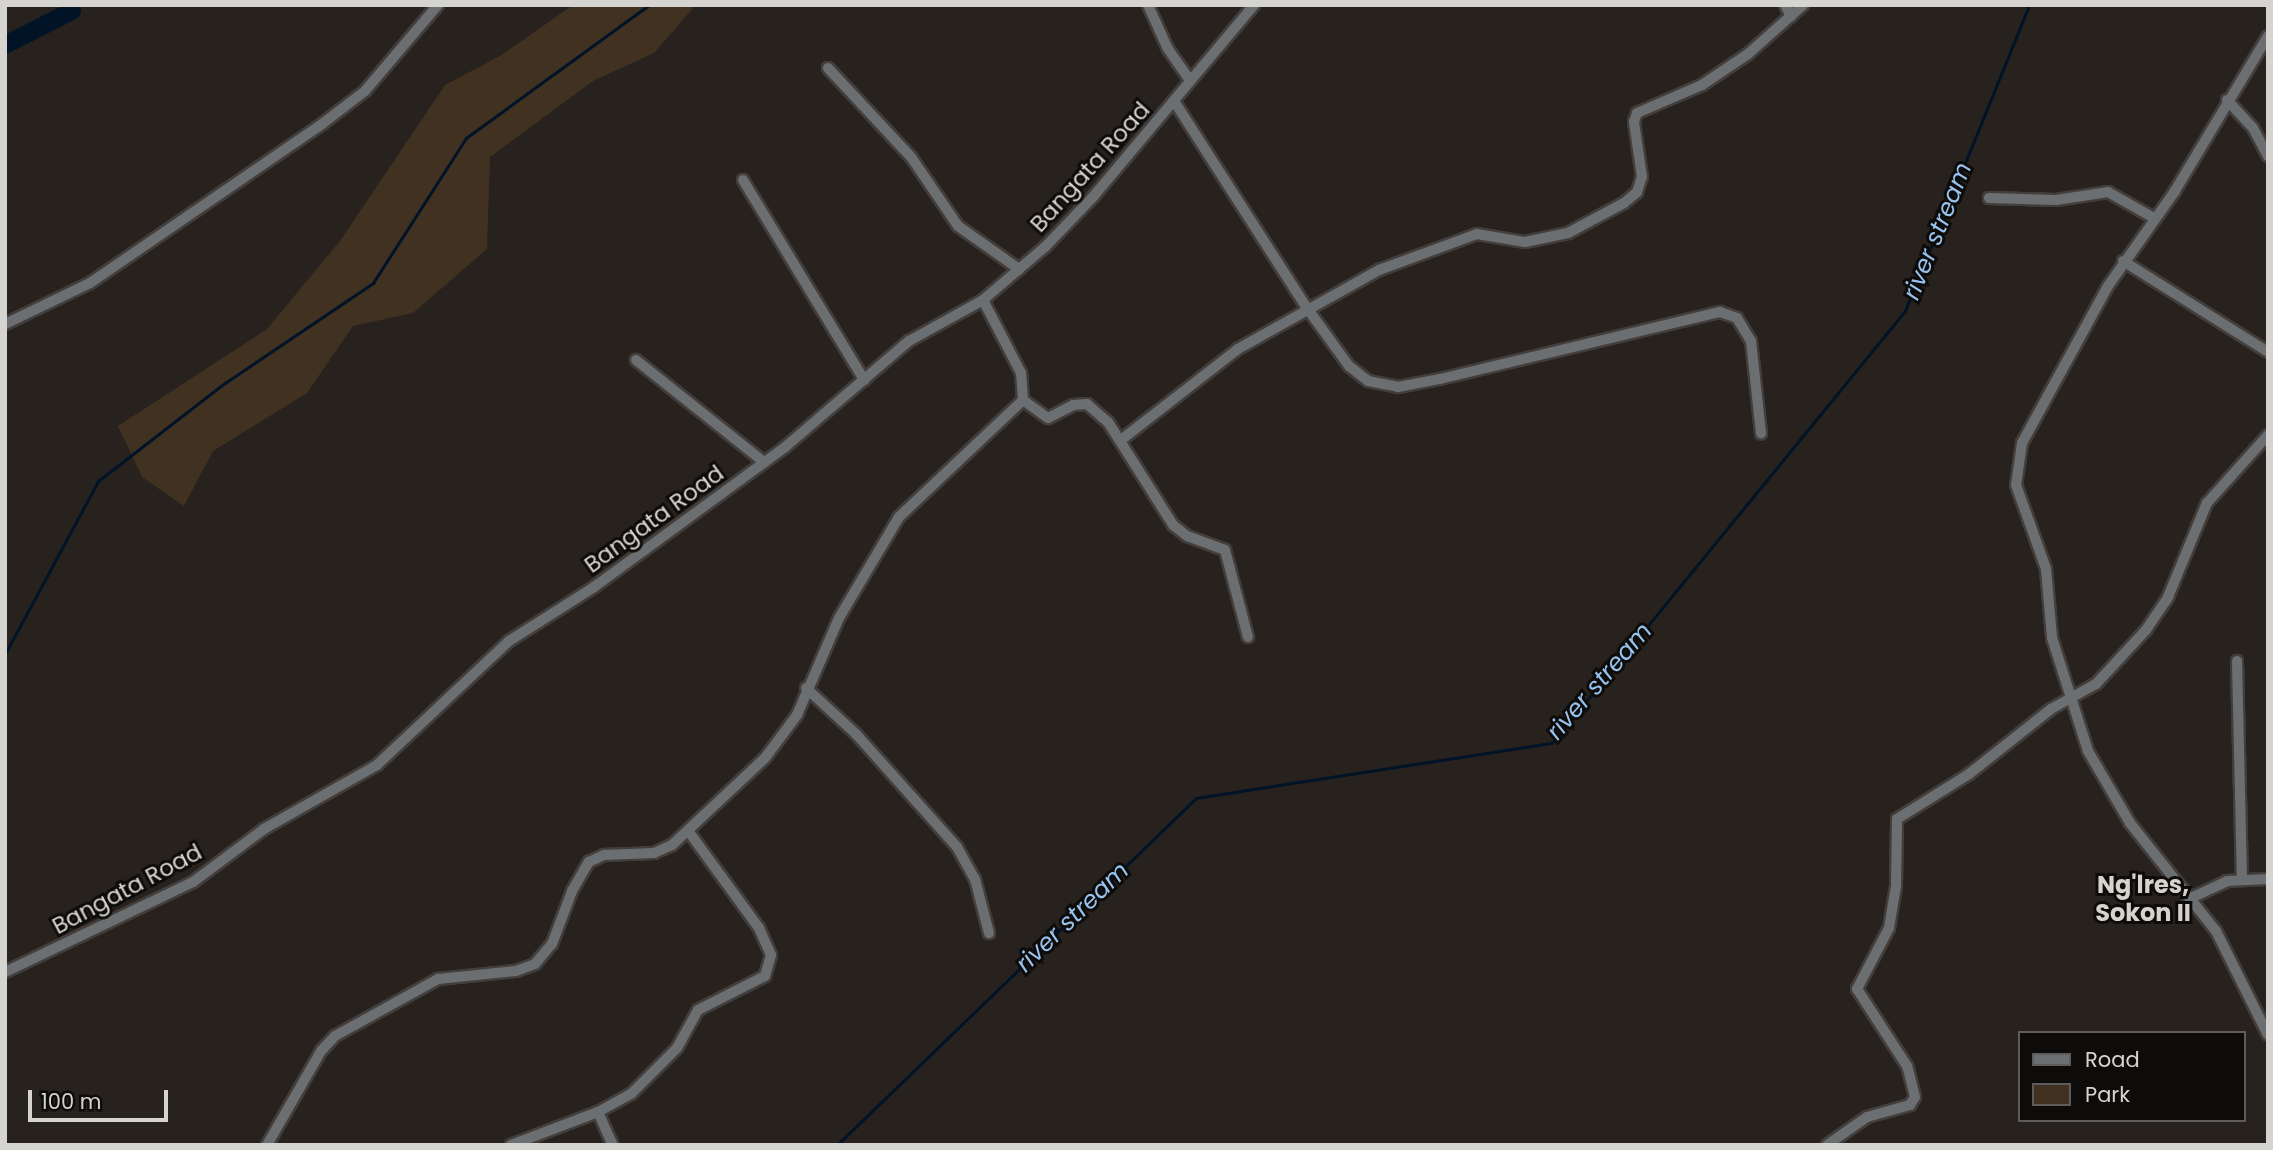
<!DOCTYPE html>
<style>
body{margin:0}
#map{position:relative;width:2273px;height:1150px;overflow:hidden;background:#27221e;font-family:Poppins,sans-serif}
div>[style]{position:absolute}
.green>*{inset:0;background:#403121}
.stream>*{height:2.5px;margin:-1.25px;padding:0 1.25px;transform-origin:1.25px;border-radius:1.25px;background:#011427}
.river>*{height:18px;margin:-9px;padding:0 9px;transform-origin:9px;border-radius:9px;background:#011427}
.roads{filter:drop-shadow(2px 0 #433e3b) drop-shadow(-2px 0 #433e3b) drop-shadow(0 2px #433e3b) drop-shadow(0 -2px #433e3b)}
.street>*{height:10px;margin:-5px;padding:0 5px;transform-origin:5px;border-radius:5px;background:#6c6f71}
span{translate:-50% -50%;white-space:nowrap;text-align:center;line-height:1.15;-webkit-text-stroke:6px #0e0c0a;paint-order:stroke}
.street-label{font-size:23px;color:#d6d4d1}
.water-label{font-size:24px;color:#97c3ee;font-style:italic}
.neighbourhood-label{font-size:24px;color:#d8d2cd;font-weight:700}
.frame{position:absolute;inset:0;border:7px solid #d6d4d1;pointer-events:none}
.legend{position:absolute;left:2018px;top:1031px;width:228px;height:91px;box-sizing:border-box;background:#0e0c0a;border:2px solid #5e5c5a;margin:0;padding:9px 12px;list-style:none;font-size:21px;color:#d6d4d1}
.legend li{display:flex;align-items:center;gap:14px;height:35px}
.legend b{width:35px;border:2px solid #5e5c5a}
.scale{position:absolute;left:28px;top:1090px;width:140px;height:32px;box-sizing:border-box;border:4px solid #d6d4d1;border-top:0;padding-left:9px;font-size:21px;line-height:24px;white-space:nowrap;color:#d6d4d1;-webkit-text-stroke:5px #0e0c0a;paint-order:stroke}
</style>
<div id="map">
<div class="green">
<div style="clip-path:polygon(573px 5px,696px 5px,654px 53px,593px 81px,490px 157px,487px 249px,413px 313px,353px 326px,307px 393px,213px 451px,184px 506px,142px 477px,118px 426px,267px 329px,340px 241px,445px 85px,500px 56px)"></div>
</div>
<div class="stream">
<div style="left:5px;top:654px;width:196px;rotate:-61.7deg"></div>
<div style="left:98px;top:481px;width:160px;rotate:-37.7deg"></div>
<div style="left:225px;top:383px;width:179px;rotate:-34deg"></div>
<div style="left:373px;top:283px;width:172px;rotate:-57.3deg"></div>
<div style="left:466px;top:138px;width:226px;rotate:-36deg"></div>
<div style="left:837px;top:1145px;width:499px;rotate:-44deg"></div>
<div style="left:1196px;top:798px;width:360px;rotate:-8.8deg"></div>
<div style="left:1552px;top:743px;width:558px;rotate:-50.75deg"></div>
<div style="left:1905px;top:311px;width:330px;rotate:-67.9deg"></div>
</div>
<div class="river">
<div style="left:5px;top:45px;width:75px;rotate:-26.9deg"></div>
</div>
<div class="roads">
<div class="street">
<div style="left:1148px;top:5px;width:48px;rotate:65.6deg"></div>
<div style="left:1168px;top:49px;width:38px;rotate:55deg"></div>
<div style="left:1785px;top:5px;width:13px;rotate:63deg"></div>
<div style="left:2268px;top:36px;width:181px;rotate:121deg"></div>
<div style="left:2175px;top:191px;width:116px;rotate:125.2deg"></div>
<div style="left:2108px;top:286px;width:179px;rotate:118.7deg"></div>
<div style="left:2022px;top:443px;width:42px;rotate:98.1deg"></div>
<div style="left:2016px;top:485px;width:89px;rotate:70.3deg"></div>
<div style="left:2046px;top:569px;width:69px;rotate:85deg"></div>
<div style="left:2052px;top:638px;width:119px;rotate:72.3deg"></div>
<div style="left:2088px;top:751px;width:83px;rotate:59.7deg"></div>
<div style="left:2130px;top:823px;width:138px;rotate:51.5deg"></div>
<div style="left:2216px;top:931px;width:116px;rotate:63.4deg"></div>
<div style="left:828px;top:68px;width:122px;rotate:47deg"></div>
<div style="left:911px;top:157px;width:83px;rotate:55.7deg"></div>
<div style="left:958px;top:226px;width:75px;rotate:35.2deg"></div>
<div style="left:2227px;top:100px;width:38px;rotate:47deg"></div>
<div style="left:2253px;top:128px;width:32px;rotate:62deg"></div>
<div style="left:1174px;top:101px;width:246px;rotate:57.3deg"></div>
<div style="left:1307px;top:308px;width:72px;rotate:54.1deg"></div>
<div style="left:1349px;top:366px;width:24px;rotate:38deg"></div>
<div style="left:1368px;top:381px;width:31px;rotate:11deg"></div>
<div style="left:1398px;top:387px;width:43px;rotate:-10.8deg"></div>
<div style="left:1440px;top:379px;width:288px;rotate:-13.5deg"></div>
<div style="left:1720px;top:312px;width:18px;rotate:19deg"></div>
<div style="left:1737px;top:318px;width:27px;rotate:59deg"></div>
<div style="left:1751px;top:341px;width:93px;rotate:83.8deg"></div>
<div style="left:743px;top:180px;width:234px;rotate:58.8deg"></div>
<div style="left:1989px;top:198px;width:67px;rotate:1.7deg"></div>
<div style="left:2056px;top:200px;width:53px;rotate:-8.7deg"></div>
<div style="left:2108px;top:192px;width:53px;rotate:29.5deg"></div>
<div style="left:2123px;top:261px;width:171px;rotate:32.1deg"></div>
<div style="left:5px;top:324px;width:94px;rotate:-25.8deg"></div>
<div style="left:90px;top:283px;width:281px;rotate:-34.4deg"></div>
<div style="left:322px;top:124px;width:54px;rotate:-37.5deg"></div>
<div style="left:365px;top:91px;width:113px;rotate:-49.7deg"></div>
<div style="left:636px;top:360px;width:164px;rotate:38.6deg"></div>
<div style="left:1023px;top:400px;width:31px;rotate:36deg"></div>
<div style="left:1048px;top:418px;width:28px;rotate:-27deg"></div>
<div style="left:1073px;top:405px;width:14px;rotate:-4deg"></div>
<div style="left:1087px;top:404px;width:28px;rotate:41deg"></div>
<div style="left:1108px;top:422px;width:122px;rotate:57.7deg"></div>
<div style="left:1173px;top:525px;width:18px;rotate:38deg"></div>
<div style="left:1187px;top:536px;width:40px;rotate:20.2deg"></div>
<div style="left:1225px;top:550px;width:90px;rotate:75.2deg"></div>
<div style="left:1121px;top:440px;width:148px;rotate:-37.9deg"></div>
<div style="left:1238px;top:349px;width:162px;rotate:-29.3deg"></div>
<div style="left:1379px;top:270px;width:104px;rotate:-20.2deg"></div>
<div style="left:1477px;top:234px;width:49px;rotate:9.5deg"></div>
<div style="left:1525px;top:242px;width:44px;rotate:-11.8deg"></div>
<div style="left:1568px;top:233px;width:64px;rotate:-28.2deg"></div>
<div style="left:1624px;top:203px;width:17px;rotate:-40deg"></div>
<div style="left:1637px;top:192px;width:16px;rotate:-72deg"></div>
<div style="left:1642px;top:177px;width:56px;rotate:-98.3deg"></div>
<div style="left:1634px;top:122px;width:9px;rotate:-72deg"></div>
<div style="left:1637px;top:113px;width:71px;rotate:-23.3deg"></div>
<div style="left:1702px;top:85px;width:55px;rotate:-34deg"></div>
<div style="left:1748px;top:54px;width:74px;rotate:-41.7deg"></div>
<div style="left:2237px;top:661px;width:218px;rotate:88.7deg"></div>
<div style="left:806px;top:688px;width:68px;rotate:42.6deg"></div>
<div style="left:856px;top:734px;width:152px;rotate:48.2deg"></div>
<div style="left:957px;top:847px;width:37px;rotate:61deg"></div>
<div style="left:975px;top:879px;width:56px;rotate:75.5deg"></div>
<div style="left:2191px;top:898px;width:40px;rotate:-25deg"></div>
<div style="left:2227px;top:881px;width:41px;rotate:-2.8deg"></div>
<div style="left:5px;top:972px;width:208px;rotate:-25.6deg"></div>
<div style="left:193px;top:882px;width:89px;rotate:-36.7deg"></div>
<div style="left:264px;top:829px;width:130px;rotate:-29.5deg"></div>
<div style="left:377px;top:765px;width:181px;rotate:-43.2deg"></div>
<div style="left:509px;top:641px;width:101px;rotate:-32.4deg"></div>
<div style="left:594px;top:587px;width:235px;rotate:-36.2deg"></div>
<div style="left:784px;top:448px;width:165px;rotate:-40.6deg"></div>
<div style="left:909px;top:341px;width:85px;rotate:-29deg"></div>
<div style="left:983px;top:300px;width:83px;rotate:-40.6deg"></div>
<div style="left:1046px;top:246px;width:68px;rotate:-46.2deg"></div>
<div style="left:1093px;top:197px;width:251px;rotate:-50deg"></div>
<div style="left:598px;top:1112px;width:36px;rotate:66deg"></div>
<div style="left:267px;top:1145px;width:108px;rotate:-60.1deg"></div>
<div style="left:321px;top:1051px;width:21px;rotate:-47deg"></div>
<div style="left:335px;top:1036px;width:118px;rotate:-29deg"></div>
<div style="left:438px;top:979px;width:78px;rotate:-5.9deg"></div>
<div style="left:516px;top:971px;width:20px;rotate:-20deg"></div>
<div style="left:535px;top:964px;width:26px;rotate:-50deg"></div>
<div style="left:552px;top:944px;width:57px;rotate:-69.3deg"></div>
<div style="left:572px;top:891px;width:34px;rotate:-60deg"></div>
<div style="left:589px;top:862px;width:17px;rotate:-25deg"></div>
<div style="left:604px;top:855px;width:50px;rotate:-2.3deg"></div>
<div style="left:654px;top:853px;width:20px;rotate:-24deg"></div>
<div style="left:672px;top:845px;width:127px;rotate:-43.1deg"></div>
<div style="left:765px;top:758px;width:54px;rotate:-53.3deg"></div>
<div style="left:797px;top:715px;width:106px;rotate:-66.6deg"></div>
<div style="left:839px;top:618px;width:117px;rotate:-59.3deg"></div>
<div style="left:899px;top:517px;width:170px;rotate:-43.3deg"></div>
<div style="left:1023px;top:400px;width:27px;rotate:-94deg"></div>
<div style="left:1021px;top:373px;width:82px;rotate:-117.5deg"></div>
<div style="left:511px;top:1145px;width:93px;rotate:-20.8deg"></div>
<div style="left:598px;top:1112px;width:38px;rotate:-29deg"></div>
<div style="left:631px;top:1094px;width:65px;rotate:-45deg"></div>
<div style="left:677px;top:1048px;width:43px;rotate:-61.1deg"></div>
<div style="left:698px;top:1010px;width:75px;rotate:-26.9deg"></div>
<div style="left:765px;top:976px;width:22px;rotate:-74deg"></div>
<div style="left:771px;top:955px;width:30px;rotate:-114deg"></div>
<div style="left:759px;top:928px;width:119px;rotate:-126.1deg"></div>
<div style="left:1827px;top:1145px;width:49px;rotate:-35deg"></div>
<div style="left:1867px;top:1117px;width:45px;rotate:-15.6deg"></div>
<div style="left:1910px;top:1105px;width:9px;rotate:-58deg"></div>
<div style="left:1915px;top:1097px;width:32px;rotate:-104deg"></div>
<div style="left:1907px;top:1066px;width:92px;rotate:-123deg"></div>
<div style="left:1857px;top:989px;width:69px;rotate:-62.3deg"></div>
<div style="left:1889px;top:928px;width:43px;rotate:-80.5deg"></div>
<div style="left:1896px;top:886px;width:67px;rotate:-89.1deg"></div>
<div style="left:1897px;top:819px;width:85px;rotate:-32deg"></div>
<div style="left:1969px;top:774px;width:105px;rotate:-38.4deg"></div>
<div style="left:2051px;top:709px;width:51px;rotate:-29.1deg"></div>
<div style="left:2096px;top:684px;width:74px;rotate:-47.2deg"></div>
<div style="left:2146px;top:630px;width:40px;rotate:-56deg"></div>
<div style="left:2168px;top:597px;width:102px;rotate:-67.5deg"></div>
<div style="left:2207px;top:503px;width:91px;rotate:-48.1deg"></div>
</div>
</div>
<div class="street-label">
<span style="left:1090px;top:167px;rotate:-48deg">Bangata Road</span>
<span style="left:654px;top:519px;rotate:-36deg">Bangata Road</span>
<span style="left:127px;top:889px;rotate:-28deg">Bangata Road</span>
</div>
<div class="water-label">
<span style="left:1937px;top:231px;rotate:-68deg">river stream</span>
<span style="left:1599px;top:681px;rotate:-49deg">river stream</span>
<span style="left:1072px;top:917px;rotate:-44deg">river stream</span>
</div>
<div class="neighbourhood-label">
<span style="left:2143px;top:899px">Ng'lres,<br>Sokon II</span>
</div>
<div class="frame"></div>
<ul class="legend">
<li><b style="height:9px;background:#6c6f71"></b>Road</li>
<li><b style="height:19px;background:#403121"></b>Park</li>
</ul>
<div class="scale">100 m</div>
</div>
